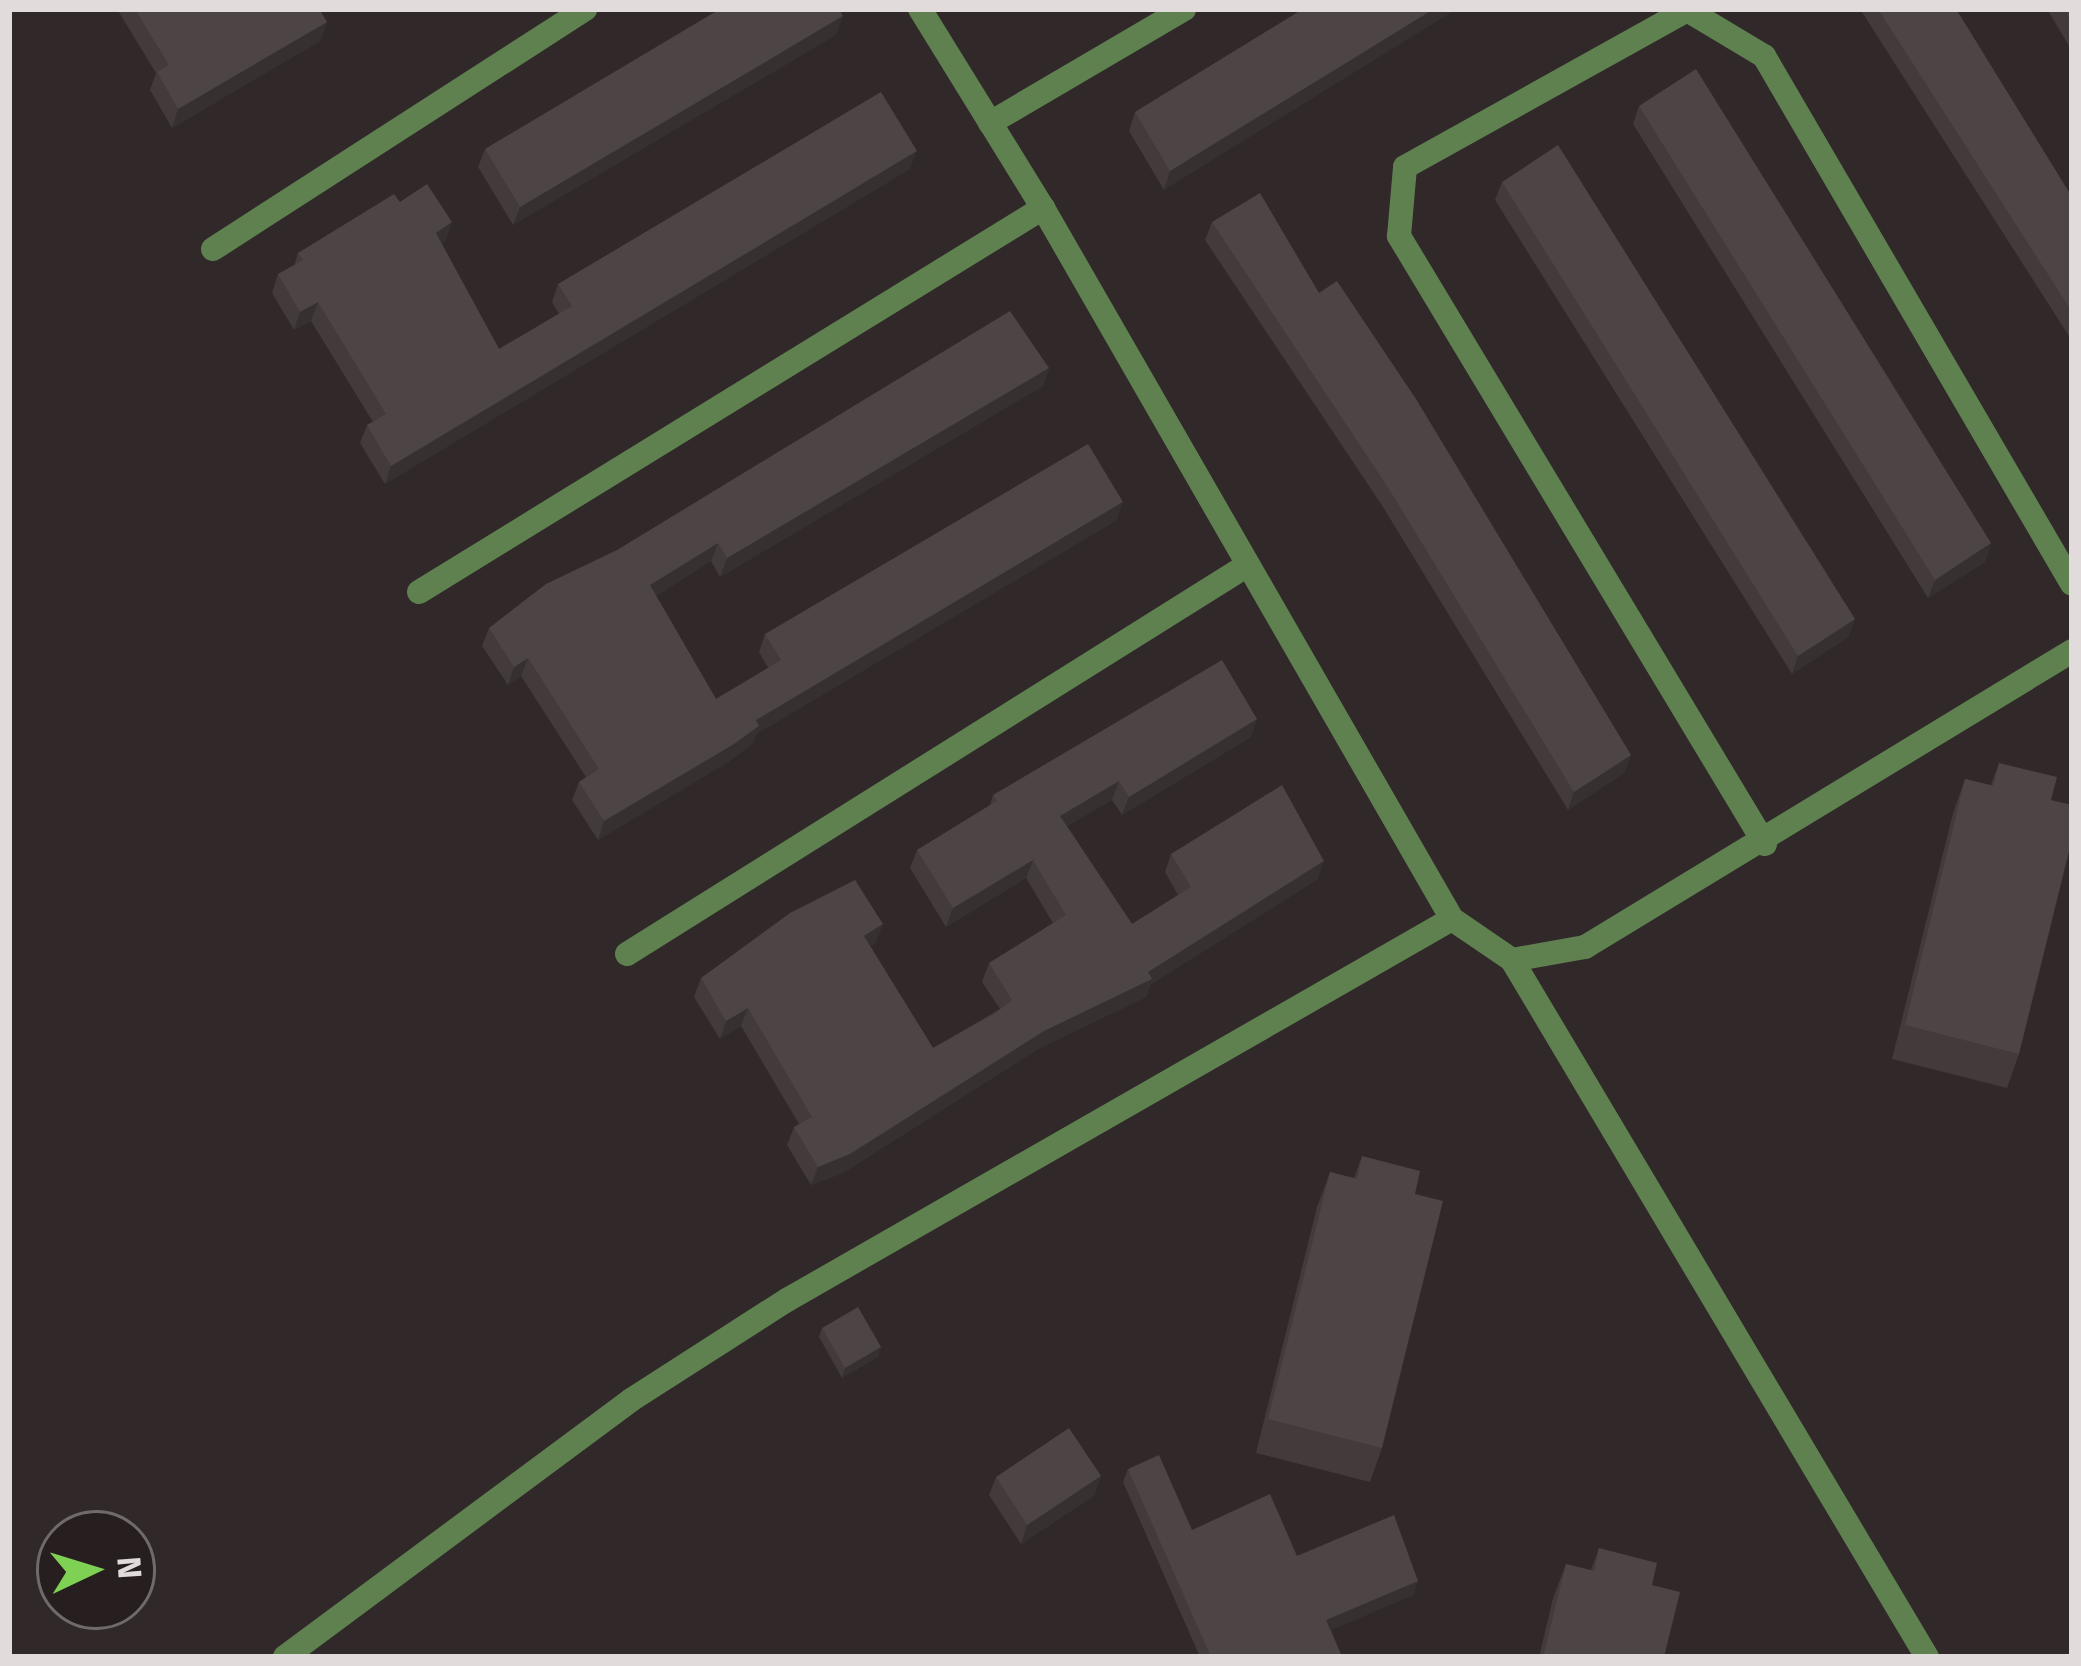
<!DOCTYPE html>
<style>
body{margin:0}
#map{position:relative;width:2081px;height:1666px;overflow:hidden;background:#302829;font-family:"Fira Sans",sans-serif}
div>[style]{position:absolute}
.street>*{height:24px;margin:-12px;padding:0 12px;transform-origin:12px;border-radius:12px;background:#5f8150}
.wall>*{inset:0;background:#423a3b}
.shaded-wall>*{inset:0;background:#363030}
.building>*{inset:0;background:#4d4445}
span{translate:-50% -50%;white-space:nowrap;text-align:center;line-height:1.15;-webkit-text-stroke:9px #261e1f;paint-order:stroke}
.frame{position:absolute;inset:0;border:12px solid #e1dbdc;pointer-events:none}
.north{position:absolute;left:36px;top:1510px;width:120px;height:120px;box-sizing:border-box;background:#261e1f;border:3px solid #716a6b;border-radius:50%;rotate:86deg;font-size:33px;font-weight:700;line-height:48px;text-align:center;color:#e1dbdc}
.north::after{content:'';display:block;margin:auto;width:42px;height:54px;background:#7ed153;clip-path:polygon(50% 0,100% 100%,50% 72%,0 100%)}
</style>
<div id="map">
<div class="street">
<div style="left:920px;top:9px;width:234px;rotate:58.3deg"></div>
<div style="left:1043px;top:208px;width:820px;rotate:60.09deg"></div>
<div style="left:1452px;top:919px;width:73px;rotate:34.3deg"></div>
<div style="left:1512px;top:960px;width:811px;rotate:59.23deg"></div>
<div style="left:990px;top:123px;width:225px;rotate:-30.4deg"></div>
<div style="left:213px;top:249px;width:443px;rotate:-32.8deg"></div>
<div style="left:419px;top:592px;width:733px;rotate:-31.61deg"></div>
<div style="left:1765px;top:844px;width:710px;rotate:-121.05deg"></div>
<div style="left:1399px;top:236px;width:69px;rotate:-85deg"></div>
<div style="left:1405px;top:167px;width:323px;rotate:-29.1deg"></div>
<div style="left:1687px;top:10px;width:90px;rotate:30.9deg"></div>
<div style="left:1764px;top:56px;width:611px;rotate:59.74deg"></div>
<div style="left:627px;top:954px;width:731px;rotate:-32.08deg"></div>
<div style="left:1512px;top:960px;width:74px;rotate:-10.1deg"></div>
<div style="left:1585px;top:947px;width:570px;rotate:-31.29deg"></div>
<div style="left:285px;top:1657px;width:431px;rotate:-36.6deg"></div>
<div style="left:631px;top:1400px;width:185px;rotate:-32.7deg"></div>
<div style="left:787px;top:1300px;width:766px;rotate:-29.81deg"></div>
</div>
<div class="wall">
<div style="clip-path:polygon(117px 9px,319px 9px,327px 22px,320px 41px,172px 128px,150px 90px,156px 73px)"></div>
<div style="clip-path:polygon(1303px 9px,1164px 190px,1129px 131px,1135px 112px)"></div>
<div style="clip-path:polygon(1860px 9px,1956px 9px,2072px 197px,2072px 341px)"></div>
<div style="clip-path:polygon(2047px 9px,2072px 9px,2072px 51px)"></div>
<div style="clip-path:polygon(836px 35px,513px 225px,478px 167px,485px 149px)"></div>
<div style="clip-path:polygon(1639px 106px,1991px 543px,1985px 562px,1928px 598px,1633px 124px)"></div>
<div style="clip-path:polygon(910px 169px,385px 484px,360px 443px,367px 425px,373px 422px,311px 321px,294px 330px,272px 293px,278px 274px,294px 266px,298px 253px,400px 202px,446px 241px,441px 243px,499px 349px,559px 314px,552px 302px,558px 284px)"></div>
<div style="clip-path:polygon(1502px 182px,1855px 619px,1848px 637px,1792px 674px,1495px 200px)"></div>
<div style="clip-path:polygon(1212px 222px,1319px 293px,1631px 755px,1624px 773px,1568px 810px,1383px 507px,1205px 240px)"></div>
<div style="clip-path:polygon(1049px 368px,1043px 386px,720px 577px,711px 561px,656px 596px,716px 699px,768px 668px,759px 652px,765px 634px,1117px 520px,756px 734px,752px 744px,728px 762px,598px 840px,572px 800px,579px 782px,586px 777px,521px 676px,508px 685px,482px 646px,489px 628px)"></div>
<div style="clip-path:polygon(1257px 719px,1251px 737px,1122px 815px,1112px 800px,1067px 826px,1132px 924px,1178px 895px,1165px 872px,1171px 854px,1318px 879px,1150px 985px,1146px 997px,1038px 1049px,843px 1173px,811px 1185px,787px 1145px,794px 1127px,799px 1124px,741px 1026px,720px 1039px,694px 997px,701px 978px,876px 943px,870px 946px,933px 1048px,1000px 1009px,982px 982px,989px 963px,1053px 923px,1026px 878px,946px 927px,910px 868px,917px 850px,990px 805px,993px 795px)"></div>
<div style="clip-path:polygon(1999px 763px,2051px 800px,2019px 1054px,2007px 1088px,1892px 1059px,1953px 813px,1965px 779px,1991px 785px)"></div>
<div style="clip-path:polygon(1362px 1156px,1415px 1194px,1382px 1448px,1370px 1482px,1256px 1453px,1317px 1207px,1330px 1172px,1354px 1178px)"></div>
<div style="clip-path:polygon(822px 1328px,881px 1347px,878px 1357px,842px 1378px,819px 1337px)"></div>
<div style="clip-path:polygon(1128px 1469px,1192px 1530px,1297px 1556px,1418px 1581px,1413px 1595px,1331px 1630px,1342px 1657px,1200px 1657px,1123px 1482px)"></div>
<div style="clip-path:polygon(996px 1477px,1095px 1495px,1021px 1544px,989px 1495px)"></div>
<div style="clip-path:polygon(1599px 1548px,1652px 1585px,1664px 1657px,1539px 1657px,1553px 1598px,1566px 1564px,1591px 1570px)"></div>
</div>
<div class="shaded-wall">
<div style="clip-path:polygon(1434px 9px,1457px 9px,1164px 190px,1170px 171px)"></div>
<div style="clip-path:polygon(843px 16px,836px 35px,513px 225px,520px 207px)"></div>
<div style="clip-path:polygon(327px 22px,320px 41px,172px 128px,178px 109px)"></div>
<div style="clip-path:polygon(917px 151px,910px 169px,385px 484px,391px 466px)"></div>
<div style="clip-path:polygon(452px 222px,446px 241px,429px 252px,436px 233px)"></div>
<div style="clip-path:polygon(318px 302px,311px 321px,294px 330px,300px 312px)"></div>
<div style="clip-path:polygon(1049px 368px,1043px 386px,720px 577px,727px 558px)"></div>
<div style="clip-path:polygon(1123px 502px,1117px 520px,756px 734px,752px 744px,728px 762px,598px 840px,604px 821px,756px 720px)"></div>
<div style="clip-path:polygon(718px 543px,711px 561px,643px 604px,650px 585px)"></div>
<div style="clip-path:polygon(1991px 543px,1985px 562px,1928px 598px,1935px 580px)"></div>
<div style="clip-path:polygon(1855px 619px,1848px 637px,1792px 674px,1798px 656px)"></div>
<div style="clip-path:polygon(528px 658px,521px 676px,508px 685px,514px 667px)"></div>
<div style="clip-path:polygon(1257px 719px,1251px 737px,1122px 815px,1129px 797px)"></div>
<div style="clip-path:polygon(1631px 755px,1624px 773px,1568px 810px,1574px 792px)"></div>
<div style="clip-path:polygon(1119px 781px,1112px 800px,1053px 834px,1060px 816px)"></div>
<div style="clip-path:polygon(1033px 860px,1026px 878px,946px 927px,953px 908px)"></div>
<div style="clip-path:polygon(1324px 861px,1318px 879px,1150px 985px,1146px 997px,1038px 1049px,843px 1173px,811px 1185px,818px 1167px,1044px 1031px,1148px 972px)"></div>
<div style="clip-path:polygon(883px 924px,876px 943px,857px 954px,864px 936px)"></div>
<div style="clip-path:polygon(748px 1008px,741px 1026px,720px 1039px,726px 1021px)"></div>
<div style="clip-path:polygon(881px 1347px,878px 1357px,842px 1378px,845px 1368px)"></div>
<div style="clip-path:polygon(1101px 1476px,1095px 1495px,1021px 1544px,1027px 1525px)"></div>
<div style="clip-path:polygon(1418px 1581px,1413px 1595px,1321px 1634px,1326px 1620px)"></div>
</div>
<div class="building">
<div style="clip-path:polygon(135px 9px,319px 9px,327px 22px,178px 109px,157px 72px,169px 65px)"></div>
<div style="clip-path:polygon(720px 9px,839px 9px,843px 16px,520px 207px,485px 149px)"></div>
<div style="clip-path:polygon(1303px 9px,1434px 9px,1170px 171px,1135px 112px)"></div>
<div style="clip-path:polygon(1878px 9px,1956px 9px,2072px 197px,2072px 312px)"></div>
<div style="clip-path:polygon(2065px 9px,2072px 9px,2072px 22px)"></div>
<div style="clip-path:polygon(1696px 69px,1991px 543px,1935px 580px,1639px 106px)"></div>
<div style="clip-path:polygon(881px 92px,917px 151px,391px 466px,367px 425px,386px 414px,318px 302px,300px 312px,278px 274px,303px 260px,298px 253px,394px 194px,400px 202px,427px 184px,452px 222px,436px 233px,499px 349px,572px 306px,558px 284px)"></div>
<div style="clip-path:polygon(1558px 145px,1855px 619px,1798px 656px,1502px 182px)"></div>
<div style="clip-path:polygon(1260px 193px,1319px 293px,1337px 281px,1416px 399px,1631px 755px,1574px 792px,1389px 489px,1212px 222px)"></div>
<div style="clip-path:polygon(1010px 311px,1049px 368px,727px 558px,718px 543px,650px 585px,716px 699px,781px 660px,765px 634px,1088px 444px,1123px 502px,756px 720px,759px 726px,734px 744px,604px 821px,579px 782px,599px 769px,528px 658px,514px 667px,489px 628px,546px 584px,617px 550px)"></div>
<div style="clip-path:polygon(1222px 660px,1257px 719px,1129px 797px,1119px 781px,1060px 816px,1132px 924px,1191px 887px,1171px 854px,1282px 785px,1324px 861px,1148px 972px,1152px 979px,1044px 1031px,850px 1154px,818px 1167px,794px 1127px,812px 1117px,748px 1008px,726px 1021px,701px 978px,790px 913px,855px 880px,883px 924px,864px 936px,933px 1048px,994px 1014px,1012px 1000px,989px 963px,1066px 915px,1033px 860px,953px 908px,917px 850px,997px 801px,993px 795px)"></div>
<div style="clip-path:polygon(1999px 763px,2057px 777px,2051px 800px,2072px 805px,2072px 839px,2019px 1054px,1905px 1025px,1965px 779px,1993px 786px)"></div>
<div style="clip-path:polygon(1362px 1156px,1420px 1171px,1415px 1194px,1443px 1201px,1382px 1448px,1268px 1419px,1330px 1172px,1357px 1179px)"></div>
<div style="clip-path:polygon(858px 1307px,881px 1347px,845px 1368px,822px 1328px)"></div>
<div style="clip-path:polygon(1069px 1428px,1101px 1476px,1027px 1525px,996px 1477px)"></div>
<div style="clip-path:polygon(1159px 1455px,1192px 1530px,1270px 1494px,1297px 1556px,1394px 1515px,1418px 1581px,1326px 1620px,1342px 1657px,1211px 1657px,1128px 1469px)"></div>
<div style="clip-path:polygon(1599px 1548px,1657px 1563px,1652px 1585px,1680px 1592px,1664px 1657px,1543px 1657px,1566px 1564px,1594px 1571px)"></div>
</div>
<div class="frame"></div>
<div class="north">N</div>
</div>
